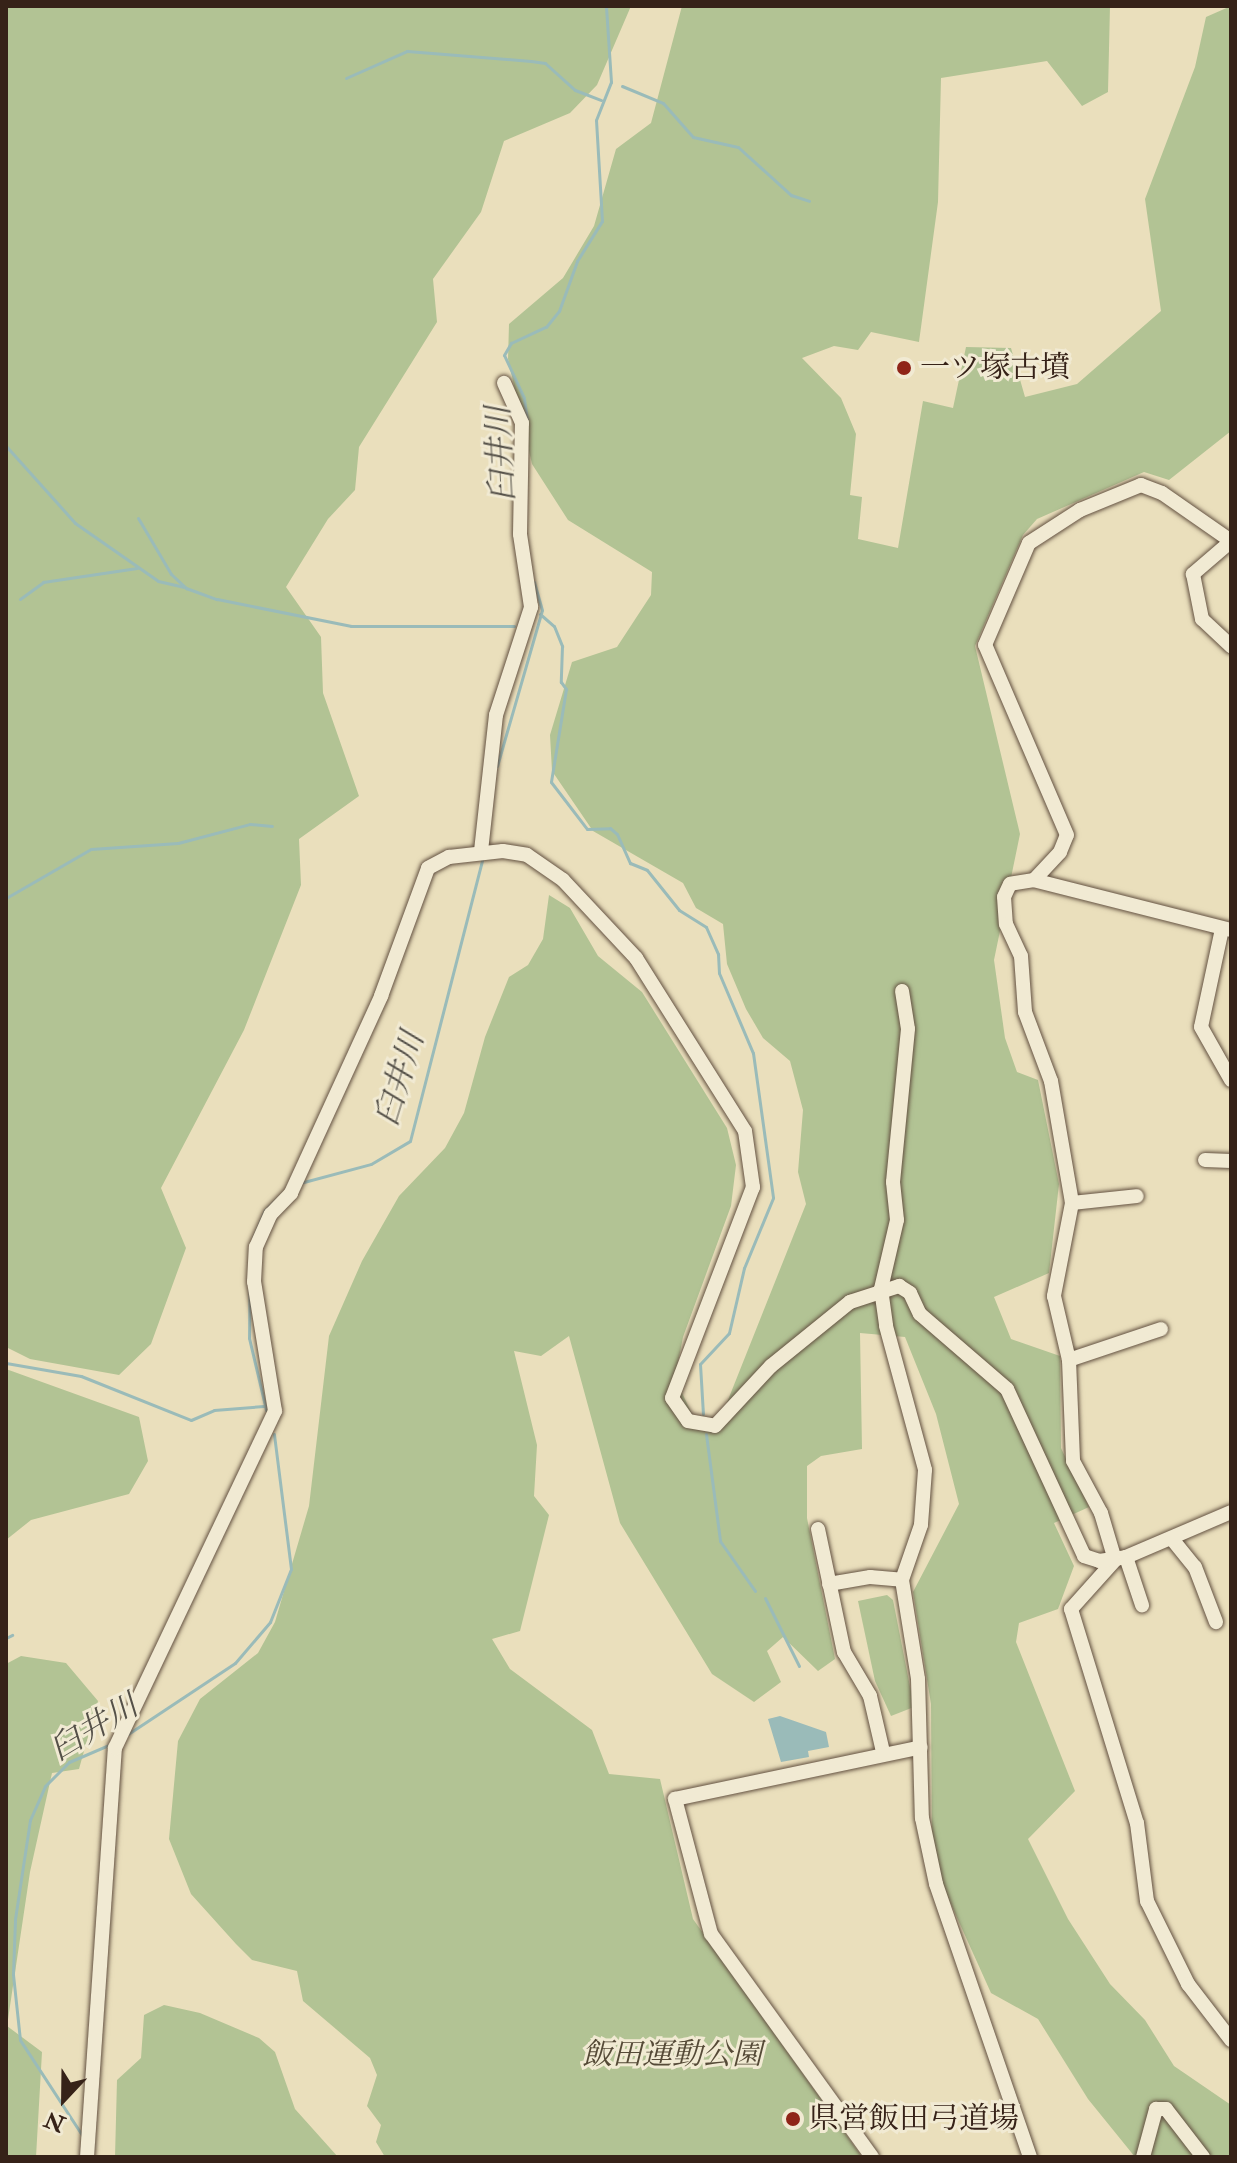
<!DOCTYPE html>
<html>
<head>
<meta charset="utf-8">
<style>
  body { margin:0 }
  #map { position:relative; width:1237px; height:2163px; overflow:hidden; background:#eadfbc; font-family:"IM FELL Double Pica","Noto Serif JP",serif }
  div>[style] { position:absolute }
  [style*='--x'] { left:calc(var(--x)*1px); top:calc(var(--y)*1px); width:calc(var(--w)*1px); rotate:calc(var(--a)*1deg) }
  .green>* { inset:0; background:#b2c394 }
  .water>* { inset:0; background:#9abbb9 }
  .stream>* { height:3px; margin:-1.5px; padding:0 1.5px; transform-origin:1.5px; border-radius:1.5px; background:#9abbb9 }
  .roads { filter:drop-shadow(0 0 2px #635141) drop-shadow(0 0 2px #635141) }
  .minor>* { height:14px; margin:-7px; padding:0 7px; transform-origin:7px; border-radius:7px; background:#f1ead3 }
  .dots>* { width:22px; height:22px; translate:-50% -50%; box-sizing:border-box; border:4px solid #f1ead3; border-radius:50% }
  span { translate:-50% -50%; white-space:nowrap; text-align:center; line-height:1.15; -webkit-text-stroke:6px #f1ead3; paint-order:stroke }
  .poi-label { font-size:30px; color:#362218 }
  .left { translate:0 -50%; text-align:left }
  .park-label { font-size:30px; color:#554a37; font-style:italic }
  .water-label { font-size:32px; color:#545048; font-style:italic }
  .frame { position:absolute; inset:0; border:8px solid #362218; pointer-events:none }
  .north { position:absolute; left:24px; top:2059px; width:80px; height:80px; -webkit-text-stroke:6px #f1ead3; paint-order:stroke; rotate:202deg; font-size:22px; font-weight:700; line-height:32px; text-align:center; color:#362218 }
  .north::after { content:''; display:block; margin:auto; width:28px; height:36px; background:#362218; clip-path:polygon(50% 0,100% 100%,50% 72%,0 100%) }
</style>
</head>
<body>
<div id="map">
  <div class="green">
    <i style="clip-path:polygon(6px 6px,631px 6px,597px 85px,570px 113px,504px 141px,481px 212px,433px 279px,437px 322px,359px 447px,355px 490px,328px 519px,286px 587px,321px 637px,323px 693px,359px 796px,299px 839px,301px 885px,244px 1030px,161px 1188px,186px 1248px,151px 1344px,119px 1375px,30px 1359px,6px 1347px)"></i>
    <i style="clip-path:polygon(682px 6px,1110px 6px,1108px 92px,1082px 106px,1047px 61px,941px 78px,938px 202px,919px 342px,871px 332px,858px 350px,834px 346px,802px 358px,841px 398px,856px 434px,850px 495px,862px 497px,858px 539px,898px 548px,923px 401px,953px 408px,966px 347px,1011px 348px,1025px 397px,1077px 384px,1161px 311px,1145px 199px,1195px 67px,1206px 17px,1231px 6px,1231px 431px,1169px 480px,1144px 472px,1037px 519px,1023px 535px,975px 646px,1020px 834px,994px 960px,1005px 1038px,1017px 1072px,1038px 1080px,1059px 1184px,1049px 1273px,994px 1297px,1011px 1339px,1060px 1356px,1061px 1448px,1089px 1507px,1054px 1523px,1074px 1566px,1058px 1609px,1019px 1623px,1016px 1642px,1075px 1791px,1028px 1839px,1068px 1919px,1110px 1984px,1145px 2020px,1174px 2066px,1231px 2105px,1231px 2157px,1135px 2157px,1088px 2099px,1038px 2019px,991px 1993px,945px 1891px,932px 1848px,931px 1704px,913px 1592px,959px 1504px,936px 1414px,905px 1337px,860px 1333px,862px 1449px,821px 1456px,807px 1466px,807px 1518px,835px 1659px,818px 1671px,783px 1637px,767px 1651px,781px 1682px,754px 1702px,712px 1674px,620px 1523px,569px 1336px,541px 1356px,514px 1351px,537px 1445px,534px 1496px,549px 1515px,520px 1631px,492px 1639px,510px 1669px,592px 1730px,609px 1774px,660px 1779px,693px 1919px,862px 2157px,385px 2157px,376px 2142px,381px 2125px,367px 2106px,377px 2075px,370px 2058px,303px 2001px,297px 1971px,252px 1960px,236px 1944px,191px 1894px,169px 1839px,178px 1741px,200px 1699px,258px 1653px,275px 1622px,309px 1506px,329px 1336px,362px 1261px,399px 1196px,445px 1148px,464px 1113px,485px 1037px,509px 977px,528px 965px,543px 939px,549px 895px,570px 908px,598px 956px,642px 992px,727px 1128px,736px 1165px,731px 1206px,683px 1337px,675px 1378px,693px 1416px,713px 1420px,724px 1410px,806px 1204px,798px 1172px,803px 1110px,790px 1061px,763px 1038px,746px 1009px,727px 964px,723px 924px,696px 908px,683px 883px,593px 831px,552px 771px,550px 735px,572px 662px,617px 647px,651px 595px,652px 572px,568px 520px,532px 464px,508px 359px,509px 324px,563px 278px,594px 226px,616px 149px,651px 123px)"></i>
    <i style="clip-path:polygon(6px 1369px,139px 1417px,148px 1461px,129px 1494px,31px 1520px,6px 1540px)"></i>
    <i style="clip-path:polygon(887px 1595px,893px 1600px,914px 1707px,891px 1716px,875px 1681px,858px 1601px)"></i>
    <i style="clip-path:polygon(21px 1656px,66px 1663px,98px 1701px,79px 1769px,52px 1773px,30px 1872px,7px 2026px,42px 2052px,36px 2157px,6px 2157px,6px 1664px)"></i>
    <i style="clip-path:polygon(164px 2005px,200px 2013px,259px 2038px,275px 2052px,295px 2109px,338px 2157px,115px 2157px,117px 2080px,141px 2058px,144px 2015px)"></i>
  </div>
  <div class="water">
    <i style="clip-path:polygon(780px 1716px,826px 1732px,829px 1747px,808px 1751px,809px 1757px,781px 1762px,768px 1719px)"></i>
  </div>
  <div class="stream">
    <i style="--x:346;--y:78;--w:67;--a:-23.9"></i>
    <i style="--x:407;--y:51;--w:124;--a:4.6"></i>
    <i style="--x:531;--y:61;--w:14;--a:8"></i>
    <i style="--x:545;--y:63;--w:40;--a:42"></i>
    <i style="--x:575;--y:90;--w:28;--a:21"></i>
    <i style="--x:622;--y:86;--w:44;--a:22.5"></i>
    <i style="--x:663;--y:103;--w:45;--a:48.6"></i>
    <i style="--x:693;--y:137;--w:46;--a:12.5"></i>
    <i style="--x:738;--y:147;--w:72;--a:42.2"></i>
    <i style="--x:791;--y:195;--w:19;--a:18"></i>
    <i style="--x:527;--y:420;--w:22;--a:-98"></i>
    <i style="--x:524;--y:398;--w:47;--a:-114.9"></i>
    <i style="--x:504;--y:355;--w:14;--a:-60"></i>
    <i style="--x:511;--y:343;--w:38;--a:-25"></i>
    <i style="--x:546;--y:327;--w:21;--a:-51"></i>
    <i style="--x:559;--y:311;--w:53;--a:-70.2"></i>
    <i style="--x:577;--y:261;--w:47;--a:-58"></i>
    <i style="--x:602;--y:221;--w:101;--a:-93.4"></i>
    <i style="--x:596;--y:120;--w:41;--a:-68.5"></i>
    <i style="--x:611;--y:82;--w:76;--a:-93.8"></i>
    <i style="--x:6;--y:446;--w:103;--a:48.1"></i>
    <i style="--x:75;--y:523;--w:101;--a:34.9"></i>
    <i style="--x:158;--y:581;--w:27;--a:13"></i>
    <i style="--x:138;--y:518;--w:65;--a:59.5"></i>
    <i style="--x:171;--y:574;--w:21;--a:43"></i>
    <i style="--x:186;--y:588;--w:33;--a:20"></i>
    <i style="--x:217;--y:599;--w:137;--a:11.4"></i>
    <i style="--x:351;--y:626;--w:163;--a:0"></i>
    <i style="--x:20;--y:599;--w:29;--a:-36"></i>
    <i style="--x:43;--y:582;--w:95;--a:-8.5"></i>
    <i style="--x:540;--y:614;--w:18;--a:41"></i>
    <i style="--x:554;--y:626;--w:22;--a:68"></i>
    <i style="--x:562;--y:646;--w:36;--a:92"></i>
    <i style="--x:561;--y:682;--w:9;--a:54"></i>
    <i style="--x:566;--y:689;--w:94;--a:99.2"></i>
    <i style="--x:551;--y:782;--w:59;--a:52.5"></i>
    <i style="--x:587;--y:829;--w:23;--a:-2"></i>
    <i style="--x:610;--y:828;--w:9;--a:41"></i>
    <i style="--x:617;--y:834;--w:32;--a:66"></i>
    <i style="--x:630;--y:863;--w:18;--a:22"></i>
    <i style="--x:647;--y:870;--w:51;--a:51.3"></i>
    <i style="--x:679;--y:910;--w:32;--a:32"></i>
    <i style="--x:706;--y:927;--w:30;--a:66"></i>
    <i style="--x:718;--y:954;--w:19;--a:87"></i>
    <i style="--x:719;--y:973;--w:87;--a:67"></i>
    <i style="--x:753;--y:1053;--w:146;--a:82.1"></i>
    <i style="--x:773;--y:1198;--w:76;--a:112.5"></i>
    <i style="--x:744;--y:1268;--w:67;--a:103"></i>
    <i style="--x:729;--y:1333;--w:42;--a:133.1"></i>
    <i style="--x:700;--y:1364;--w:50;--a:86.6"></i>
    <i style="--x:497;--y:766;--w:162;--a:-73.9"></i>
    <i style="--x:542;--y:610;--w:29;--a:-106"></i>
    <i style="--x:6;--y:898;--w:98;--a:-30"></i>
    <i style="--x:91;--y:849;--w:87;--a:-3.9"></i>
    <i style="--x:178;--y:843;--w:74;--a:-14.8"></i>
    <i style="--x:250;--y:824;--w:22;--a:5"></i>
    <i style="--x:300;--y:1183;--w:73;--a:-15"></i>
    <i style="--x:371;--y:1164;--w:45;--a:-30.5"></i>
    <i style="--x:410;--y:1141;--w:290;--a:-75.6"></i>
    <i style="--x:253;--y:1238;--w:30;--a:-67"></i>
    <i style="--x:265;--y:1210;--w:29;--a:-44"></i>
    <i style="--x:250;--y:1245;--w:93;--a:90.6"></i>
    <i style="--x:249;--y:1338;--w:74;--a:76.7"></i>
    <i style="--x:6;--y:1363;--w:76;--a:9.8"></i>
    <i style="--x:81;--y:1376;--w:118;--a:21.8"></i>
    <i style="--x:191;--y:1420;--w:25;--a:-23"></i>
    <i style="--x:214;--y:1410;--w:50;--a:-4.6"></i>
    <i style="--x:706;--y:1434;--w:108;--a:82.5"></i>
    <i style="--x:720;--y:1541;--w:61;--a:55"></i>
    <i style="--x:765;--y:1598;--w:76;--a:63.4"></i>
    <i style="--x:6;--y:1638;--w:7;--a:-27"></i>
    <i style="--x:128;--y:1734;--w:128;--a:-33.6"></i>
    <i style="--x:235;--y:1663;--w:54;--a:-49.5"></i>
    <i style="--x:270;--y:1622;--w:57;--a:-68.4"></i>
    <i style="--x:291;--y:1569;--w:136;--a:-97.2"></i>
    <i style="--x:82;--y:2135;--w:113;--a:-123.1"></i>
    <i style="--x:20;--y:2040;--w:66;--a:-96.1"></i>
    <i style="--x:13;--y:1974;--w:55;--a:-87.9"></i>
    <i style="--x:15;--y:1919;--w:100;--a:-81.4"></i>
    <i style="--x:30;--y:1820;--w:37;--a:-66"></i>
    <i style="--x:45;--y:1786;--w:34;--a:-45"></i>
    <i style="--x:69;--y:1762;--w:46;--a:-23.2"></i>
  </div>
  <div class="roads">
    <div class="minor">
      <i style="--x:1229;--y:543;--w:48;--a:139.3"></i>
      <i style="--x:1193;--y:574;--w:46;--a:78.7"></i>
      <i style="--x:1202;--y:619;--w:40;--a:43"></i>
      <i style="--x:481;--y:851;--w:137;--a:-83.7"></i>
      <i style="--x:496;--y:715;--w:114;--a:-72"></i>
      <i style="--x:531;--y:607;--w:74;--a:-98.6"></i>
      <i style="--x:520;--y:534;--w:111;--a:-89"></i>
      <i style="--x:522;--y:423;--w:44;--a:-114.2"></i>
      <i style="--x:1034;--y:880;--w:38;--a:-47"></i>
      <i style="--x:1060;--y:852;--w:18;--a:-68"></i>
      <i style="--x:1067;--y:835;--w:207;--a:-113.3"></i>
      <i style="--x:985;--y:645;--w:111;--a:-66.7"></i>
      <i style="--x:1029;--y:543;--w:61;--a:-32.9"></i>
      <i style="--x:1080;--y:510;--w:66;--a:-22.3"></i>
      <i style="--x:1141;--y:485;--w:22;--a:21"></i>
      <i style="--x:1162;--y:493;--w:84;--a:34.8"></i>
      <i style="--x:1222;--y:929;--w:100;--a:102.1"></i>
      <i style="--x:1201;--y:1027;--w:61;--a:60.5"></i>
      <i style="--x:1231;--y:930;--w:203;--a:-165.8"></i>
      <i style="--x:1034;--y:880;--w:24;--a:171"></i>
      <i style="--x:1010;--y:884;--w:14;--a:115"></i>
      <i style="--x:1004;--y:897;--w:27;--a:86"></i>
      <i style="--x:1006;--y:924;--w:35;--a:65"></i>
      <i style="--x:1021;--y:956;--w:56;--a:85.9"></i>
      <i style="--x:1025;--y:1012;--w:74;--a:69.4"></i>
      <i style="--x:1051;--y:1081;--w:124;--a:80.2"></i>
      <i style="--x:1072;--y:1203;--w:95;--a:101"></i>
      <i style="--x:1054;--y:1296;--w:66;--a:76.8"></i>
      <i style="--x:1069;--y:1360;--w:101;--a:87.7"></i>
      <i style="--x:1073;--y:1461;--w:59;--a:61.7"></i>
      <i style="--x:1101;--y:1513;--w:49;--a:73.4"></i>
      <i style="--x:1115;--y:1560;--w:66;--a:131.9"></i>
      <i style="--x:1071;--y:1609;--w:224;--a:72.9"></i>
      <i style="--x:1137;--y:1823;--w:79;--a:82.7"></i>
      <i style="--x:1147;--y:1901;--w:93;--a:63.7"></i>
      <i style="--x:1188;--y:1984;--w:71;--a:52.5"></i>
      <i style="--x:902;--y:991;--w:38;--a:81"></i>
      <i style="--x:908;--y:1029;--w:154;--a:95.6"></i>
      <i style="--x:893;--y:1182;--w:38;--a:84"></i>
      <i style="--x:897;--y:1220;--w:71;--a:103.1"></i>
      <i style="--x:881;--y:1289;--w:37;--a:82"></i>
      <i style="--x:886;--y:1326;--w:149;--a:74.8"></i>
      <i style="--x:925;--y:1470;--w:55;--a:94.2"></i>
      <i style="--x:921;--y:1525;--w:58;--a:109.1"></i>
      <i style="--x:902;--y:1580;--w:100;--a:80.8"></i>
      <i style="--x:918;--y:1679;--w:139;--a:88.4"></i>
      <i style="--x:922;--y:1818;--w:67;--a:78"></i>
      <i style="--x:936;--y:1884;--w:289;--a:71"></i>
      <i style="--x:1205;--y:1160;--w:26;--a:2"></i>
      <i style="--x:1072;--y:1203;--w:65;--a:-6.1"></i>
      <i style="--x:1069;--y:1360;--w:97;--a:-18.6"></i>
      <i style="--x:818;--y:1529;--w:126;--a:78.1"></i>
      <i style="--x:844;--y:1652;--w:51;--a:59.4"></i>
      <i style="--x:870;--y:1696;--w:57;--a:76.9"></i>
      <i style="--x:1172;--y:1539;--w:36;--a:51"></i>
      <i style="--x:1195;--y:1567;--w:59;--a:69.1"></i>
      <i style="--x:1126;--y:1557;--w:51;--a:71.6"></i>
      <i style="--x:829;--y:1584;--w:42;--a:-9.7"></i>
      <i style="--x:870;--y:1577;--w:32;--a:5"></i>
      <i style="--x:87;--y:2157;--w:410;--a:-86.1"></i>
      <i style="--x:115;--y:1748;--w:373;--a:-64.6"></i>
      <i style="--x:275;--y:1411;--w:131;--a:-99.2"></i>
      <i style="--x:254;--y:1282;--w:35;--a:-87"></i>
      <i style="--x:256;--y:1247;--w:36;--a:-66"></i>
      <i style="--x:271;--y:1214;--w:29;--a:-46"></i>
      <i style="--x:291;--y:1193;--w:217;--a:-65.4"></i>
      <i style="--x:381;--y:996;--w:136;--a:-69.8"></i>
      <i style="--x:428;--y:868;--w:24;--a:-28"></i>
      <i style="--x:449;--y:857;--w:54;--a:-6.3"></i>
      <i style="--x:503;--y:851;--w:24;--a:9"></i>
      <i style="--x:527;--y:855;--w:44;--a:34.8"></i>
      <i style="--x:563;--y:880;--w:107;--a:46.9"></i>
      <i style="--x:636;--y:958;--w:204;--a:57.8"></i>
      <i style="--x:745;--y:1131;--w:57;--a:81.9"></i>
      <i style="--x:753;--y:1187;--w:226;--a:111"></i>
      <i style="--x:672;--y:1398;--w:28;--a:55"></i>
      <i style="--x:688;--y:1421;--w:27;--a:10"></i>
      <i style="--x:715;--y:1426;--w:82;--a:-47"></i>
      <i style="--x:771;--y:1366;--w:102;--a:-39"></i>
      <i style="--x:850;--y:1302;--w:52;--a:-18.1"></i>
      <i style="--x:899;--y:1286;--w:13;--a:32"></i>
      <i style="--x:910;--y:1293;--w:23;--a:65"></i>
      <i style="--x:920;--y:1314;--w:115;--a:40.8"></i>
      <i style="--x:1007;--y:1389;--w:184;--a:65.2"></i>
      <i style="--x:1084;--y:1556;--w:16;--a:18"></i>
      <i style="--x:1099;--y:1561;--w:27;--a:-8"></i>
      <i style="--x:1126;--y:1557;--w:114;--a:-23.2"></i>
      <i style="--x:872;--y:2157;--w:275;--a:-125.8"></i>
      <i style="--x:711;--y:1934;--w:140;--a:-104.9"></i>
      <i style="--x:675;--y:1799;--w:251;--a:-11.9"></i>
      <i style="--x:1143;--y:2157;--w:50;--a:-74.8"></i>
      <i style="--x:1156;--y:2109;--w:10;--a:0"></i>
      <i style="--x:1166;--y:2109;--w:61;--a:52.4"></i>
    </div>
  </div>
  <div class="dots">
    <i style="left:904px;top:368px;background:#8f2418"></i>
    <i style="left:793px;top:2119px;background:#8f2418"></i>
  </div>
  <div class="poi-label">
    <span class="left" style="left:920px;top:368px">一ツ塚古墳</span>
    <span class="left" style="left:809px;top:2119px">県営飯田弓道場</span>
  </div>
  <div class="park-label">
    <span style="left:672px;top:2055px">飯田運動公園</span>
  </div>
  <div class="water-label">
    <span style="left:501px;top:454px;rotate:-93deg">臼井川</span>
    <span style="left:400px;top:1079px;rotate:-73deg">臼井川</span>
    <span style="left:94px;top:1728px;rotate:-31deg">臼井川</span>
  </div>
  <div class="frame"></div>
  <div class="north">N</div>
</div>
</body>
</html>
